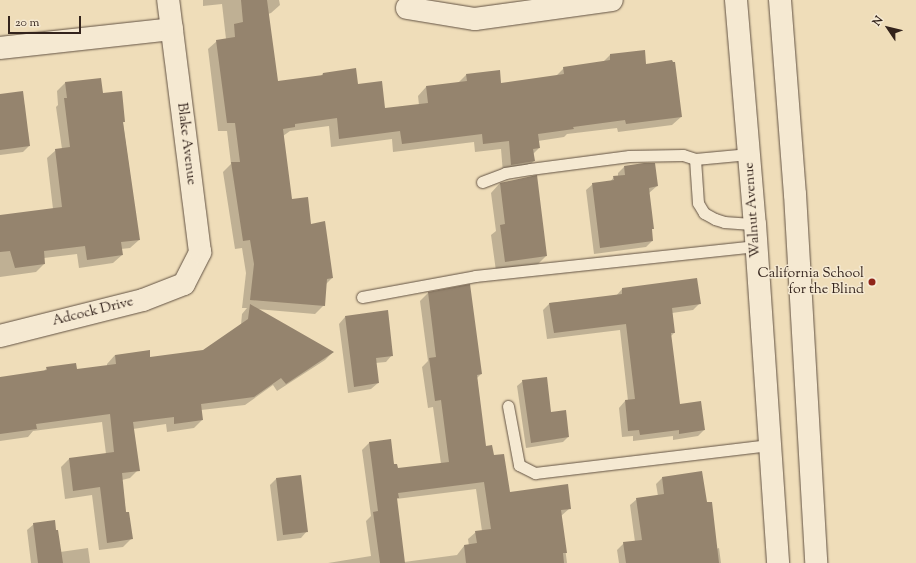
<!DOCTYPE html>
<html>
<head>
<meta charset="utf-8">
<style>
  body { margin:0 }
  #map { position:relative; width:916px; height:563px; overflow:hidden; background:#efddb9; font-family:"Sorts Mill Goudy",serif }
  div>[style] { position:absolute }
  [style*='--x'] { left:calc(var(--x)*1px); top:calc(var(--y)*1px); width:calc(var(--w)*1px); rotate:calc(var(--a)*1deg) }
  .shadow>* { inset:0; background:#0003 }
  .building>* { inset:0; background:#95846e }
  .roads { filter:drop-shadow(0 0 1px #625243) drop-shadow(0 0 1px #625243) }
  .service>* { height:11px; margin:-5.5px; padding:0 5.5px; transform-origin:5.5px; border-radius:5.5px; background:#f5e9d2 }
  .minor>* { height:22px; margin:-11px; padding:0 11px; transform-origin:11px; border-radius:11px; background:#f5e9d2 }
  .secondary>* { height:22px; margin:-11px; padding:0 11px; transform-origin:11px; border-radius:11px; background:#f5e9d2 }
  .dots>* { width:11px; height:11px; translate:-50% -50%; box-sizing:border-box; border:2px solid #f5e9d2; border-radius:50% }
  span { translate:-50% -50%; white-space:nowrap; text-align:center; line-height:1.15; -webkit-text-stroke:3px #f5e9d2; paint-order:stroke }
  .street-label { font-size:14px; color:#33231c }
  .poi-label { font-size:14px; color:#33231c }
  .right { translate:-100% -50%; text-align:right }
  .north { position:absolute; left:868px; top:8px; width:40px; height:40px; -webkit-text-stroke:3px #f5e9d2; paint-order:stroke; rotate:305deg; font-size:11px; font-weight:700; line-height:16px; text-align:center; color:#33231c }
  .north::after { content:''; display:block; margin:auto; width:14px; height:18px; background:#33231c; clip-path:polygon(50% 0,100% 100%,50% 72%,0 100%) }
  .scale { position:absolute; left:8px; top:16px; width:73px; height:18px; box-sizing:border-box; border:2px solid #33231c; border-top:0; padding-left:5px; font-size:12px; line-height:14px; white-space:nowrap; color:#33231c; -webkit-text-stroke:3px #f5e9d2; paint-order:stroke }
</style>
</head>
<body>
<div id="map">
  <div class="shadow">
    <i style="clip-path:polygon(203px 0,279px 0,280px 5px,271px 13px,268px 14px,277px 82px,321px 76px,323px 73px,357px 85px,384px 109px,419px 105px,418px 96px,426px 87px,458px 83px,466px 75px,500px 84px,555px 77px,564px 68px,603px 62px,610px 55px,646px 65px,681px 117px,672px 125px,618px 132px,617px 128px,567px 134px,564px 137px,538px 141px,539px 148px,533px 154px,534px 161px,525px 169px,503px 173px,501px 149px,475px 152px,474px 142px,393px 152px,392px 139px,331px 147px,329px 126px,290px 131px,283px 136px,291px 200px,310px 225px,332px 278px,326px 284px,324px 305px,315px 314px,256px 309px,333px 352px,325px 360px,277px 391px,273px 385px,245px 405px,201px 410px,202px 420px,194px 428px,167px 432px,166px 424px,133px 429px,138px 470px,130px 478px,122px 480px,126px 514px,131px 539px,123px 547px,99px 550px,92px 495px,65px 499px,61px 467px,69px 459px,106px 454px,102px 422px,33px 431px,28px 437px,0 441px,0 378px,43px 372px,47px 368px,76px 370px,107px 366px,107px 364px,115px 355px,150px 358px,203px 351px,241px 325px,242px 314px,247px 308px,242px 308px,246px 273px,242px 248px,235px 249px,223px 172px,231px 164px,227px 131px,218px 131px,208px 49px,217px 41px,226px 39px,222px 4px,203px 6px)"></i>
    <i style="clip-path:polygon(100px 79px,102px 94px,124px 121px,123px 123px,139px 240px,130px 248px,121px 249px,122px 255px,113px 263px,79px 268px,77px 254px,44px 258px,44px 264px,36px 272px,0 277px,0 216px,53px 209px,47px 158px,56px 150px,62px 149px,56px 107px,58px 105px,57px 91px,65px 83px)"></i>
    <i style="clip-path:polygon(0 95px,29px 146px,23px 152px,0 155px)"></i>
    <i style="clip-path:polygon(624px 167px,657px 186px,649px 193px,653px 228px,651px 231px,652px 241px,646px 247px,594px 254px,586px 190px,593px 184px,610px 182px,614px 177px,618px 177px,618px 173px)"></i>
    <i style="clip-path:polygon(500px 183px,546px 256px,537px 265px,496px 271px,491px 235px,496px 231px,491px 193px)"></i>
    <i style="clip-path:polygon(evenodd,469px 286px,481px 374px,477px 378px,485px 447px,493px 456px,509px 493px,570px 508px,561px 516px,567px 563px,328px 563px,371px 556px,366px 521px,371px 516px,362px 450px,370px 442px,397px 470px,441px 464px,433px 407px,428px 408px,422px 367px,428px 361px,420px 301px,428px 293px,469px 286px,476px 489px,482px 531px,476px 532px,468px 539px,469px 546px,464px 546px,457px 555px,404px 562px,396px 499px,476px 489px)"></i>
    <i style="clip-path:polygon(622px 289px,700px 303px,693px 310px,672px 313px,674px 333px,670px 337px,679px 405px,704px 430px,698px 436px,673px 440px,673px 436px,633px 441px,633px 436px,622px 437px,619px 408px,625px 401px,628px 401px,620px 330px,547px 339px,543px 310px,550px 303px,616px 296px)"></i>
    <i style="clip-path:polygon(345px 317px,392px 355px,386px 362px,375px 363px,378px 383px,371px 389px,348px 393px,339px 324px)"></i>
    <i style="clip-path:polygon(523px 381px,550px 413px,568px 437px,563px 442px,526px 448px,517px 386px)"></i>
    <i style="clip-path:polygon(300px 476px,307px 531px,301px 538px,277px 541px,270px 485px,276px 479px)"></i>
    <i style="clip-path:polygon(663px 477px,706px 503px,716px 549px,719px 548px,721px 563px,619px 563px,617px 550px,624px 543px,635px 542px,630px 505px,637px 499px,658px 496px,656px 484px)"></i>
    <i style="clip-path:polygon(34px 524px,60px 552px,88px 548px,90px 563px,31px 563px,27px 530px)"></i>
  </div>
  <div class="building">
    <i style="clip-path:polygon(241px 0,267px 0,278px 81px,323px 75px,323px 73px,356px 68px,358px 84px,382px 81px,385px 108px,428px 103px,426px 86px,467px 81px,466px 74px,500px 70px,501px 83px,564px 74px,563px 67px,610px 60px,610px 54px,645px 50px,646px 64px,672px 60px,673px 62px,675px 62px,682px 117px,626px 124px,625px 120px,573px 127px,574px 129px,538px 134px,540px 148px,533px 149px,535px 161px,511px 165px,509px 141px,483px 144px,482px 134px,402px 144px,400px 131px,339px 139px,337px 118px,295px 124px,295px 127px,283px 129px,292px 199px,308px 197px,311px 224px,325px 221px,333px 278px,327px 279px,325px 306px,250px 300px,254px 264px,250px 240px,243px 241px,231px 162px,240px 162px,235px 123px,227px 123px,216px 40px,235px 37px,234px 24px,243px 22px)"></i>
    <i style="clip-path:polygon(101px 78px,103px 93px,122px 91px,125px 122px,123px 122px,140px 240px,121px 242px,123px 255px,87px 260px,85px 246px,44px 251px,45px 264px,15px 268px,10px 251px,0 252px,0 215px,62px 207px,55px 149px,70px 147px,64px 98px,67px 98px,65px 82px)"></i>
    <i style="clip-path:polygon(23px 91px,30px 146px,0 150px,0 94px)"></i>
    <i style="clip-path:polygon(644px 163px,655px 163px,658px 186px,649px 188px,654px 229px,652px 229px,653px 241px,600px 248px,592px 183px,614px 180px,613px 176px,625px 175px,624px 166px)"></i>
    <i style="clip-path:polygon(537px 175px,547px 256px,505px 262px,500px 225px,505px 224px,500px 183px)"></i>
    <i style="clip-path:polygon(697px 278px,701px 304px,672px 308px,675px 333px,671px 333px,680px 404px,701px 401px,705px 430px,679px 434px,679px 430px,640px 435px,639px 430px,628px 431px,625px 400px,635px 399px,626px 324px,554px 333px,549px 303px,622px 294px,622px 288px)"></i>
    <i style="clip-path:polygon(470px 284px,482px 374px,477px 375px,486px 446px,492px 445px,494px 455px,504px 454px,510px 492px,568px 484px,571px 509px,561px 510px,567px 553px,563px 553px,564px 563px,466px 563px,464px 545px,477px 543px,475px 531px,491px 529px,484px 482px,398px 493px,399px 498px,397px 498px,405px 563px,380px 563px,373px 512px,378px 511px,369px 442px,391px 439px,394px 464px,397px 464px,398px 468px,449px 462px,441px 400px,435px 401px,429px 358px,436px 357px,428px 292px)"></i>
    <i style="clip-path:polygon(250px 304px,334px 352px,286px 384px,281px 378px,254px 397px,201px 404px,203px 420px,174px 424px,174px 417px,133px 422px,140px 471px,122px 473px,126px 512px,129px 512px,133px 539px,107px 543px,100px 487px,73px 491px,69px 458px,114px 452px,110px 414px,36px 424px,37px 429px,0 434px,0 377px,47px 370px,46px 367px,76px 363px,77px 369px,116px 364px,115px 355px,150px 350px,150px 357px,203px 350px,248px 319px)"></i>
    <i style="clip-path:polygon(388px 310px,393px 356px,376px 358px,379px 383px,354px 387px,345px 316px)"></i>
    <i style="clip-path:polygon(547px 377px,551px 412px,566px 410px,569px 437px,531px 443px,522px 380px)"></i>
    <i style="clip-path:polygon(702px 471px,707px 502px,712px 502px,719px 563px,626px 563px,623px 542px,642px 540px,636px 498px,664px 494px,662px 477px)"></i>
    <i style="clip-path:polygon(301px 475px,308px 532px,283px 535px,276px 478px)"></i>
    <i style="clip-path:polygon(55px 520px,56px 530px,58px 530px,63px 563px,38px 563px,33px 523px)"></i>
  </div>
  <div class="roads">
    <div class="service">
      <i style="--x:749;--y:154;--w:54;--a:174.7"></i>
      <i style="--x:695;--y:159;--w:44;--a:86.1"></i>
      <i style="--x:698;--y:203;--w:12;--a:59"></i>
      <i style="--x:704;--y:213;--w:13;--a:29"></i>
      <i style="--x:715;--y:219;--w:9;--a:18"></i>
      <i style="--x:724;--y:222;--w:31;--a:4"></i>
      <i style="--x:482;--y:182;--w:25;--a:-21"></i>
      <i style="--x:505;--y:173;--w:25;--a:-9"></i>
      <i style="--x:530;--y:169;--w:100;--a:-7.5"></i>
      <i style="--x:629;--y:156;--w:54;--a:-1.1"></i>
      <i style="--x:683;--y:155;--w:13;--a:18"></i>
      <i style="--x:362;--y:297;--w:115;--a:-10.5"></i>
      <i style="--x:475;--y:276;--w:283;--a:-6.1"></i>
      <i style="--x:508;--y:406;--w:60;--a:79.4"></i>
      <i style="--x:519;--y:465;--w:18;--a:27"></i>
      <i style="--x:535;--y:473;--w:238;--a:-6.8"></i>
    </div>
    <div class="minor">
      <i style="--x:407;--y:8;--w:69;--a:9.2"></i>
      <i style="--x:475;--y:19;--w:138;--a:-7.9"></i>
      <i style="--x:0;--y:48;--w:173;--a:-6.3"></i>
      <i style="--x:0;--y:336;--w:147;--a:-14.1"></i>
      <i style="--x:143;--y:300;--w:44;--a:-21.3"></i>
      <i style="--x:184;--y:284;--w:36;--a:-63"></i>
      <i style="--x:200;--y:252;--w:254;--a:-97.2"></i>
    </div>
    <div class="secondary">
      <i style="--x:736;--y:0;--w:225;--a:85.2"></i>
      <i style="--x:755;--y:224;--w:340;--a:86.1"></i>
      <i style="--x:780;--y:0;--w:195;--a:85.6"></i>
      <i style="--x:795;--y:194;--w:370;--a:86.7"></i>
    </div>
  </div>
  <div class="dots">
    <i style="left:872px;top:282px;background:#8f2418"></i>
  </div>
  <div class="street-label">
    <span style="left:186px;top:144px;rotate:83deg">Blake Avenue</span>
    <span style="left:753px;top:210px;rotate:-94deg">Walnut Avenue</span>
    <span style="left:93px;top:312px;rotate:-14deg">Adcock Drive</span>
  </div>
  <div class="poi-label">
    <span class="right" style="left:864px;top:282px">California School<br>for the Blind</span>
  </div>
  <div class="north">N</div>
  <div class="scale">20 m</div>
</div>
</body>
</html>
